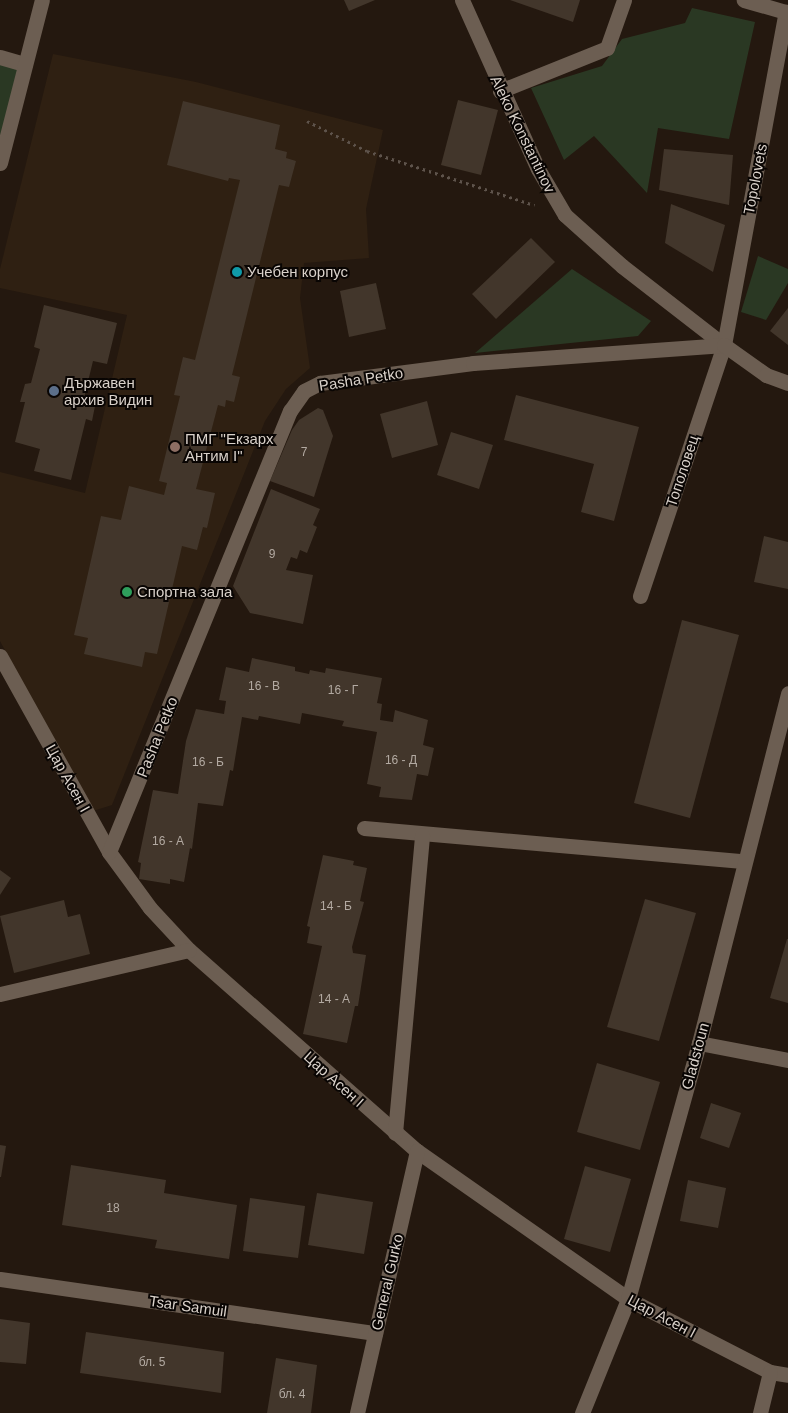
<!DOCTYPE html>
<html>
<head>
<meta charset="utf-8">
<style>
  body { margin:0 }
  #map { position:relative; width:788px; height:1413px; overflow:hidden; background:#24180f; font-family:Arial,sans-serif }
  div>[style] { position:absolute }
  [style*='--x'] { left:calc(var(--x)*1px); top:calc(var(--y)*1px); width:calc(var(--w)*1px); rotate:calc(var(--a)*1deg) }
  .built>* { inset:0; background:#2f2012 }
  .green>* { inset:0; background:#2a3823 }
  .building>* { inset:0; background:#42362b }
  .path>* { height:3px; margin-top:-1.5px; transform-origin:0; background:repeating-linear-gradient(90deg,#5e534b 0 2.5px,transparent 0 6.5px) }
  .minor>* { height:15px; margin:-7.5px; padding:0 7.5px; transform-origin:7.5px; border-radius:7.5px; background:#6c5e52 }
  .dots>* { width:14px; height:14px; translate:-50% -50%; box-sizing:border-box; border:2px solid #090503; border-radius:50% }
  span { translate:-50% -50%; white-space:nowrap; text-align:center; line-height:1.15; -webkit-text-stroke:4px #090503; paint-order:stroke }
  .number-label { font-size:12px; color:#b3aaa2 }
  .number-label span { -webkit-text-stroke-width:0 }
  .street-label { font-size:15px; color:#d9d1ca }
  .poi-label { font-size:15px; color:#d9d1ca }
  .left { translate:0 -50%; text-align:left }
</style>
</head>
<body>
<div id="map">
  <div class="built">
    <i style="clip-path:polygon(53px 54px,196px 82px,383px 130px,366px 209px,369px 258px,304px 263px,300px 298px,310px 368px,286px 389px,265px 421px,112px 805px,96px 810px,90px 809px,0 641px,0 472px,85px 493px,127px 315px,0 288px,0 269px)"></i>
  </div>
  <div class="green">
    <i style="clip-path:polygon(692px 8px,755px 22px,729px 139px,658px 128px,647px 193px,594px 136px,564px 160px,531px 88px,602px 66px,622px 39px,685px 23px)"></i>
    <i style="clip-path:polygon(0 57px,25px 64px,0 163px)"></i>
    <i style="clip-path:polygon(758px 256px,788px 269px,788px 283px,766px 320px,741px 312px)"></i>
    <i style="clip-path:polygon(572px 269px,651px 321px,638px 336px,475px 353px)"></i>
  </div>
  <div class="building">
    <i style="clip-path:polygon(344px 0,375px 0,349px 11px)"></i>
    <i style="clip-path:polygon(510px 0,580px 0,573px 22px)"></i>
    <i style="clip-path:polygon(458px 100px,498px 110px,481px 175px,441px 165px)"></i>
    <i style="clip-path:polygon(183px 101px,280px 125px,275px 149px,287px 152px,286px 158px,296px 161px,289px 187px,279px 185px,232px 375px,240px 377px,234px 402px,226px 400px,225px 407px,218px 405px,196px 489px,215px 493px,207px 528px,203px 527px,197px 550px,182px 546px,157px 654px,145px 652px,142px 667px,84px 654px,88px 638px,74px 635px,101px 516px,121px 520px,129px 486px,164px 495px,167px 483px,159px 481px,180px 396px,174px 395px,183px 357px,195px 360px,240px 180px,229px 178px,228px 181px,167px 165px)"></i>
    <i style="clip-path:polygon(664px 149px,733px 155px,729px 205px,659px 190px)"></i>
    <i style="clip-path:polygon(671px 204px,725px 225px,713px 272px,665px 243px)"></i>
    <i style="clip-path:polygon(531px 238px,555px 262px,496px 319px,472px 294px)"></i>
    <i style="clip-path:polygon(376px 283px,386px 329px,349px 337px,340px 291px)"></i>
    <i style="clip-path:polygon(44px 305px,117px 323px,107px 364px,93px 361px,84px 398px,96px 401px,92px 421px,86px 419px,71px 480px,34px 471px,40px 449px,15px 442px,25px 402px,20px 402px,25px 384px,31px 383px,40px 349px,34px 347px)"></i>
    <i style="clip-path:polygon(788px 308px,788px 345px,770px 331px)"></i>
    <i style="clip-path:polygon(516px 395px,639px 427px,614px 521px,581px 512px,594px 464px,504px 440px)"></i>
    <i style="clip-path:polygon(427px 401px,438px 445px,392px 458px,380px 414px)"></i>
    <i style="clip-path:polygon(318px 408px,323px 410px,333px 436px,314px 497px,270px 481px,292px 430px,299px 420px)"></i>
    <i style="clip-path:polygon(451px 432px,493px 445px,479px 489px,437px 475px)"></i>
    <i style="clip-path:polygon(271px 489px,320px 509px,313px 525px,317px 527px,307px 553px,300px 550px,297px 559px,291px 557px,286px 570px,313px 575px,303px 624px,250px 613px,233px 586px)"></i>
    <i style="clip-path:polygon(764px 536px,788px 542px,788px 589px,754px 582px)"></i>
    <i style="clip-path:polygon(682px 620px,739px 635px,690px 818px,634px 803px)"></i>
    <i style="clip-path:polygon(252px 658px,295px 667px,295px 671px,309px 674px,310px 670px,325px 673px,326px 668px,382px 678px,377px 703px,382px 704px,380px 720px,393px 722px,395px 710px,428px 720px,423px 745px,434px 748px,428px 776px,417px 774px,412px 800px,379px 797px,381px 787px,367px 784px,377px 732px,342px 726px,344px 721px,302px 713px,300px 724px,259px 716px,258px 720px,242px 717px,233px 771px,230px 770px,223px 806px,198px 803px,192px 849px,190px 848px,184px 882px,170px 879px,170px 884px,139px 879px,141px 863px,138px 862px,153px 790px,178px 794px,186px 741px,196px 709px,224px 714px,226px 701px,219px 700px,226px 667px,249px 672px)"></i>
    <i style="clip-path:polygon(323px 855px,354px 861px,353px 865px,367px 868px,360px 901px,364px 902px,352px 947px,353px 953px,366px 955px,358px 1006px,355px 1006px,347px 1043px,303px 1034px,322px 946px,307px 943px,310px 927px,307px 926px)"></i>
    <i style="clip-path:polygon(0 870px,11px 878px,0 895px)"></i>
    <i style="clip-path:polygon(645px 899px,696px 913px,659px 1041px,607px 1027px)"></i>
    <i style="clip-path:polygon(64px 900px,68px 917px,80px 914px,90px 954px,14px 973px,0 916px)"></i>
    <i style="clip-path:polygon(787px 939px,788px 939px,788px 1003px,770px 998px)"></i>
    <i style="clip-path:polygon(597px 1063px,660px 1082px,640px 1150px,577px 1132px)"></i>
    <i style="clip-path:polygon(711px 1103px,741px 1113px,729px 1148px,700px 1138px)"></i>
    <i style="clip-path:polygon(0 1145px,6px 1146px,1px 1177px,0 1177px)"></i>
    <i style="clip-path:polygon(71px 1165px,166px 1180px,164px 1193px,237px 1205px,229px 1259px,155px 1248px,157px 1240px,62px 1225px)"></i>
    <i style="clip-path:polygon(585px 1166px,631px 1179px,610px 1252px,564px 1239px)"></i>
    <i style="clip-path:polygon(688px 1180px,726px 1188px,718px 1228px,680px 1221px)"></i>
    <i style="clip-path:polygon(317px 1193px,373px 1202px,364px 1254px,308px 1245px)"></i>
    <i style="clip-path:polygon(250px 1198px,305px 1206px,298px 1258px,243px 1251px)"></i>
    <i style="clip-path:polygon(0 1319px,30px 1323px,26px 1364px,0 1362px)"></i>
    <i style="clip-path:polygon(86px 1332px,224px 1352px,221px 1393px,80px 1373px)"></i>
    <i style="clip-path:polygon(276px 1358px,317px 1365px,311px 1413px,267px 1413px)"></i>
  </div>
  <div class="path">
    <i style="--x:307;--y:121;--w:67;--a:26.6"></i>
    <i style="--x:367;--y:151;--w:176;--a:17.9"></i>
  </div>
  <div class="minor">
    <i style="--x:462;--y:0;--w:185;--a:65.8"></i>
    <i style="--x:538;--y:169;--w:53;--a:59.6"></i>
    <i style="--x:565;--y:215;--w:76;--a:41.8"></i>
    <i style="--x:622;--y:266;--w:129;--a:37.8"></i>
    <i style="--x:0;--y:57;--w:26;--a:16"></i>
    <i style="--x:500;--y:91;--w:115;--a:-21.9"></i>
    <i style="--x:607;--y:48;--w:51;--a:-70.5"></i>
    <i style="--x:0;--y:163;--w:168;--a:-75.6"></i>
    <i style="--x:640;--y:596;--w:265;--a:-71.5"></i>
    <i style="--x:724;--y:345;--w:339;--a:-79.5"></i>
    <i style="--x:786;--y:12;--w:44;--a:-164.1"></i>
    <i style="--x:0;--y:656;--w:224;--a:60.9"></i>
    <i style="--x:109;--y:852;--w:69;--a:53.8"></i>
    <i style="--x:150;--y:908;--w:57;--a:47.1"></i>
    <i style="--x:189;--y:950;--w:304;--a:41.4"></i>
    <i style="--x:417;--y:1151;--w:258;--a:35"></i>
    <i style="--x:628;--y:1299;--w:160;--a:27.2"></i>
    <i style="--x:770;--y:1372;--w:18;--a:9"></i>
    <i style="--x:364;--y:828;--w:380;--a:5"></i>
    <i style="--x:109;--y:852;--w:477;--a:-67.7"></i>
    <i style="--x:290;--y:411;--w:24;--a:-55"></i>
    <i style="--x:304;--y:391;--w:18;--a:-27"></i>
    <i style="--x:320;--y:383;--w:154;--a:-7.4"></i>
    <i style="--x:473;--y:363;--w:252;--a:-4.1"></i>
    <i style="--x:724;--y:345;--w:52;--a:35.5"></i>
    <i style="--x:766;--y:375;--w:23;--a:20"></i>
    <i style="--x:0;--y:994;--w:194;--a:-13.1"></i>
    <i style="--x:699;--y:1043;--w:91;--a:10.8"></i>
    <i style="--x:395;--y:1133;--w:299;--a:-84.8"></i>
    <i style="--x:0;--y:1279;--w:379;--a:8.2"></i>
    <i style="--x:357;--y:1413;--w:269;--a:-77.1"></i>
    <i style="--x:582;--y:1413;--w:123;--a:-68"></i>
    <i style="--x:628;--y:1299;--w:266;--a:-74.5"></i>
    <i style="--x:699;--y:1043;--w:361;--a:-75.7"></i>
    <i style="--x:760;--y:1413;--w:42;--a:-76.3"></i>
  </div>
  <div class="dots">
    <i style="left:237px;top:272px;background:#0f9aa8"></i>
    <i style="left:54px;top:391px;background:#5c6f8a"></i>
    <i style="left:175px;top:447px;background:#8d6e63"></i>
    <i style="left:127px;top:592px;background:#2e9e5b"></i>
  </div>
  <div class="number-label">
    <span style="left:304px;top:453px">7</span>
    <span style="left:272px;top:555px">9</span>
    <span style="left:264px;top:687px">16 - В</span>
    <span style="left:343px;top:691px">16 - Г</span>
    <span style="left:401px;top:761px">16 - Д</span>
    <span style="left:208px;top:763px">16 - Б</span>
    <span style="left:168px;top:842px">16 - А</span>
    <span style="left:336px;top:907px">14 - Б</span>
    <span style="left:334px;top:1000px">14 - А</span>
    <span style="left:113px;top:1209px">18</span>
    <span style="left:152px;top:1363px">бл. 5</span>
    <span style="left:292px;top:1395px">бл. 4</span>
  </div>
  <div class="street-label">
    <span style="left:523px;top:134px;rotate:64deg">Aleko Konstantinov</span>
    <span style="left:755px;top:179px;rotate:-79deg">Topolovets</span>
    <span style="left:361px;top:379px;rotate:-9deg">Pasha Petko</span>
    <span style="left:682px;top:471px;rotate:-72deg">Тополовец</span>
    <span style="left:157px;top:737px;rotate:-68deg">Pasha Petko</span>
    <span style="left:68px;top:778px;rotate:61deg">Цар Асен I</span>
    <span style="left:695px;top:1056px;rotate:-75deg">Gladstoun</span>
    <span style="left:334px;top:1079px;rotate:42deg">Цар Асен I</span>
    <span style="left:387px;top:1282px;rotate:-77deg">General Gurko</span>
    <span style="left:188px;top:1306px;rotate:8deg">Tsar Samuil</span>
    <span style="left:662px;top:1316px;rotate:28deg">Цар Асен I</span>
  </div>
  <div class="poi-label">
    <span class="left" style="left:247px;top:272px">Учебен корпус</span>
    <span class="left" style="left:64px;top:391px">Държавен<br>архив Видин</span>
    <span class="left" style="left:185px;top:447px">ПМГ "Екзарх<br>Антим I"</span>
    <span class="left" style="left:137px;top:592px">Спортна зала</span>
  </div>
</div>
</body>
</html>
